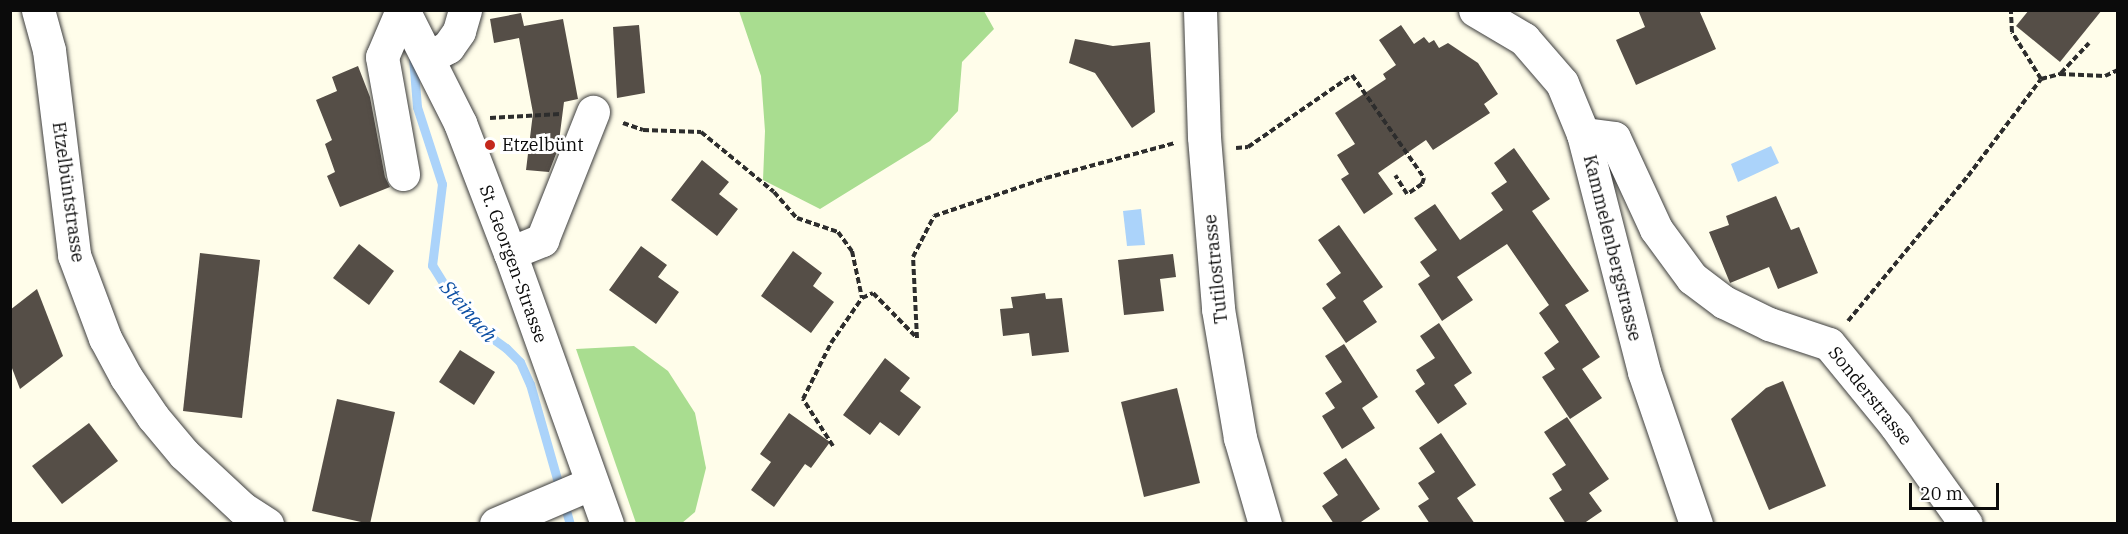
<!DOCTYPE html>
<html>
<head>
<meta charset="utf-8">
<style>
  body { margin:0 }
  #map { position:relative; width:2128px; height:534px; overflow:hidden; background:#fffdea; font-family:"IBM Plex Serif",serif }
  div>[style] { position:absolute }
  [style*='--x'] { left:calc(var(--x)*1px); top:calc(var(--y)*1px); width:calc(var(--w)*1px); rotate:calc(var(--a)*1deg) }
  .forest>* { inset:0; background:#a9dd90 }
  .water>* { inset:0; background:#abd3fa }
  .stream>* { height:9px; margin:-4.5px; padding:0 4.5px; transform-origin:4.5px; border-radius:4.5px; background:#abd3fa }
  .building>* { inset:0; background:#554e47 }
  .path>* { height:4px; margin-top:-2px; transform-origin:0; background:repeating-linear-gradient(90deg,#2d2d2d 0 6px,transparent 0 9px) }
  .roads { filter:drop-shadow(0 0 2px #3e3e3e) drop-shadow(0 0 2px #3e3e3e) }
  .minor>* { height:33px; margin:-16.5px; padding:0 16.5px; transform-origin:16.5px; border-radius:16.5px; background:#fff }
  .dots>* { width:16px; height:16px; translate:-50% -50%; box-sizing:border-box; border:3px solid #fff; border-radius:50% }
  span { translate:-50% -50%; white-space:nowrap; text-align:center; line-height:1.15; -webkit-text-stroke:6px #fff; paint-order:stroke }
  .poi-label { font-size:18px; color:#0b0b0b }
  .left { translate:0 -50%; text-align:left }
  .street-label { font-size:18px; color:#0b0b0b }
  .water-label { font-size:20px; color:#0e50a4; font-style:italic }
  .frame { position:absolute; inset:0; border:12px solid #0b0b0b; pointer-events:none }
  .scale { position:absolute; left:1909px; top:483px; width:90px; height:27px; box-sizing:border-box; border:3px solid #0b0b0b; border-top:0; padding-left:8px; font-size:18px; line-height:21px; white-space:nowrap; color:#0b0b0b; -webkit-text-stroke:4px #fff; paint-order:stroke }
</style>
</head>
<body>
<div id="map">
  <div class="forest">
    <i style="clip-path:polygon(739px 11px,984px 11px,994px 29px,962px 62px,958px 111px,930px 141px,820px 209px,763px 180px,765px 131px,761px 76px)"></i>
    <i style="clip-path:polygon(634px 346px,668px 371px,695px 413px,706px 468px,695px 512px,682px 523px,636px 523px,576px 349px)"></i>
  </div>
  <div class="water">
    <i style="clip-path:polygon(1771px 146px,1779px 163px,1738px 182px,1731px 164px)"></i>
    <i style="clip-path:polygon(1141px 209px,1145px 245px,1127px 246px,1123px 211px)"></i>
  </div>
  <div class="stream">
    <i style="--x:413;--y:57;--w:50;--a:85.4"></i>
    <i style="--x:417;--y:107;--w:81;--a:72"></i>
    <i style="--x:442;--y:184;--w:82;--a:97"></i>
    <i style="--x:432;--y:265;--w:36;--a:58"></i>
    <i style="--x:451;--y:296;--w:45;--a:48.6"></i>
    <i style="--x:481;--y:330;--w:31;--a:36"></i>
    <i style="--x:506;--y:348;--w:20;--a:45"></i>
    <i style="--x:520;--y:362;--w:24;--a:66"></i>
    <i style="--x:530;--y:384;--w:146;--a:74.1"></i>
  </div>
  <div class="building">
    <i style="clip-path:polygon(1638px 10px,1699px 10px,1716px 49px,1636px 85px,1616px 40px,1645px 27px)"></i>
    <i style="clip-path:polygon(2029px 10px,2102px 10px,2060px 62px,2016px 26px)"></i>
    <i style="clip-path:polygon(521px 13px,524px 26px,563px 19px,578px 99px,564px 102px,558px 149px,549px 172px,526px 170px,533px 113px,519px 38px,494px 43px,490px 19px)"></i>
    <i style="clip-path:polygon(639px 25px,645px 93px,617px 98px,613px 27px)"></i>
    <i style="clip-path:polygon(1401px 25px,1414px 44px,1424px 37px,1429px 43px,1434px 40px,1439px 48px,1448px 43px,1478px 63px,1498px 94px,1484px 104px,1490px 113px,1433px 150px,1426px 140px,1378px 173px,1393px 194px,1364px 214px,1341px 179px,1349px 174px,1337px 155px,1355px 144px,1335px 113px,1386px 79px,1383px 74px,1396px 65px,1379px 40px)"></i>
    <i style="clip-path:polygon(1075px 39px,1113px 46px,1150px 42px,1155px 112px,1132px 128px,1095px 73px,1069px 63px)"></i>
    <i style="clip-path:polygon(358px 66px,370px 97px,385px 177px,390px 187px,340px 207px,327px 176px,335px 172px,325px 144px,332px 140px,316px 100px,337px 91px,332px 77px)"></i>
    <i style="clip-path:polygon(1514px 148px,1550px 199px,1532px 211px,1589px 291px,1565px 305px,1600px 357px,1582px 369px,1602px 398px,1570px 419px,1542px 377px,1555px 369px,1544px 353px,1559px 342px,1539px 313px,1549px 305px,1507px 244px,1457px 277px,1473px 300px,1442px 321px,1418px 284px,1430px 276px,1420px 262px,1437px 250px,1414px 218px,1435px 204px,1460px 240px,1503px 210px,1491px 193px,1507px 182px,1494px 163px)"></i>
    <i style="clip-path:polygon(702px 160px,729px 182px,719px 194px,738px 209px,717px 236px,671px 200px)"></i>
    <i style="clip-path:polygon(1776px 196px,1791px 230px,1799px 227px,1818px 273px,1778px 289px,1769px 267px,1730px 283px,1709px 232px,1729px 225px,1726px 216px)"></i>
    <i style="clip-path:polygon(1339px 225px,1383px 287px,1363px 301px,1377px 322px,1346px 343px,1322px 308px,1336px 298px,1326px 284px,1341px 273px,1318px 240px)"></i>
    <i style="clip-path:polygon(359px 244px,394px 271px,369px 305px,333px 278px)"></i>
    <i style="clip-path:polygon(641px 246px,667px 265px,658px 277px,679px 292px,656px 324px,609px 290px)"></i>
    <i style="clip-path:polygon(793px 251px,822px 273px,813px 286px,834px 302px,811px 333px,761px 296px)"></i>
    <i style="clip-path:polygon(200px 253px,260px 260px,242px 418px,183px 411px)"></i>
    <i style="clip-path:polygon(1173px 254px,1176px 277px,1160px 279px,1164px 311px,1124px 315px,1118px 260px)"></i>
    <i style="clip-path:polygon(37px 289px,63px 356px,20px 389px,10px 363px,10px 310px)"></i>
    <i style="clip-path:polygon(1045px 293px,1046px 299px,1062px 298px,1069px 352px,1032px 356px,1029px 333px,1003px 336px,1000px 309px,1013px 308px,1011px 297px)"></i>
    <i style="clip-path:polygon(1439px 323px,1472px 373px,1454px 385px,1467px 404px,1438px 424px,1415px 391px,1425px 384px,1416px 370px,1435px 358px,1420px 336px)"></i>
    <i style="clip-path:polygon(1344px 344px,1378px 397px,1362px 408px,1375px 428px,1342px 449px,1322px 416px,1335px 408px,1325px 393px,1342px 382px,1325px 356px)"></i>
    <i style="clip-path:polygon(460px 350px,495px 372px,474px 405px,439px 382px)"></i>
    <i style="clip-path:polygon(885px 358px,910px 378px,900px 391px,921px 407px,899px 436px,880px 422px,870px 435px,843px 415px)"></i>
    <i style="clip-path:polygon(1783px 381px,1826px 486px,1769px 510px,1731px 419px,1766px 388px)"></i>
    <i style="clip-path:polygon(1177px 388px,1200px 483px,1144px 497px,1121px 402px)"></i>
    <i style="clip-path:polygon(337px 399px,395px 412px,370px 524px,312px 511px)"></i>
    <i style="clip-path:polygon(789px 413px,830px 442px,811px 468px,805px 464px,774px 507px,751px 490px,771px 462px,760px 454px)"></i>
    <i style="clip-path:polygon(1567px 417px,1609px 479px,1589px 493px,1602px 511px,1583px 524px,1566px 524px,1549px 498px,1562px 490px,1552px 474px,1566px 465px,1544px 432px)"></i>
    <i style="clip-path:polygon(89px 423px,118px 461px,62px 504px,32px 466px)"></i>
    <i style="clip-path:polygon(1441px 433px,1476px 485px,1457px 498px,1475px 524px,1430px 524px,1418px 506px,1429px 499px,1418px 483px,1435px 472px,1419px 448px)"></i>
    <i style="clip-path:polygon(1346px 458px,1380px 509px,1358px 524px,1334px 524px,1322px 506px,1338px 495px,1323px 473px)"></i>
  </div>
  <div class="path">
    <i style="--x:2061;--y:73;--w:41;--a:-47"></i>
    <i style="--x:2041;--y:79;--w:20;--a:-15"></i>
    <i style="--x:2060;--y:74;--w:45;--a:2.5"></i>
    <i style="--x:2105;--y:76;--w:14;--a:-25"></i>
    <i style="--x:490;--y:118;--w:70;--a:-3.3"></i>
    <i style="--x:623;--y:123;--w:21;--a:19"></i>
    <i style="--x:643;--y:130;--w:58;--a:2"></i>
    <i style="--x:701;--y:132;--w:94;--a:39.4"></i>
    <i style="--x:774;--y:192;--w:35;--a:49"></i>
    <i style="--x:797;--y:218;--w:43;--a:18.9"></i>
    <i style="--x:838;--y:232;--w:24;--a:54"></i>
    <i style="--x:852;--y:251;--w:48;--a:78"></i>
    <i style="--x:862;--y:298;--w:12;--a:-24"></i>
    <i style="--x:873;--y:293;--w:63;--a:45.6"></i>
    <i style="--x:917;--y:338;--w:81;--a:-92.8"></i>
    <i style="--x:913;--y:257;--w:46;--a:-62.9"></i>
    <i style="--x:934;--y:216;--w:118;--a:-18.7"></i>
    <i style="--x:1046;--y:178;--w:134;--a:-15.2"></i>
    <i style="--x:1236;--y:148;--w:12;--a:-5"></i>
    <i style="--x:1248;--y:147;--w:126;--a:-34.7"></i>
    <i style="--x:1352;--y:75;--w:126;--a:55"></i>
    <i style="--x:1424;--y:178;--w:6;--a:108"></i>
    <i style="--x:1422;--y:184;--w:18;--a:146"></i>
    <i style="--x:1407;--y:194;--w:22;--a:-122"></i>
    <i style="--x:1848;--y:321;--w:188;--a:-50.4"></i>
    <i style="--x:1968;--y:176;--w:121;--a:-53"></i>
    <i style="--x:2041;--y:79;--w:55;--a:-121.7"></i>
    <i style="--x:2012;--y:32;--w:22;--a:-93"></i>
    <i style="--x:833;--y:446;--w:56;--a:-122.6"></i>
    <i style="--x:803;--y:399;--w:63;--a:-63.4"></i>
    <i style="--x:831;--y:343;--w:55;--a:-55.4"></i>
  </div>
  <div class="roads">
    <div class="minor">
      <i style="--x:38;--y:10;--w:41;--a:74.6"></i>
      <i style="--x:49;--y:50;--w:207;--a:83"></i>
      <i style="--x:74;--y:255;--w:89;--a:69.5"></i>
      <i style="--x:105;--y:338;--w:44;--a:61.7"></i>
      <i style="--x:126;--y:377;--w:48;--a:56"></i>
      <i style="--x:153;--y:417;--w:48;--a:50"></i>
      <i style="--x:184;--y:454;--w:79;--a:43"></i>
      <i style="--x:242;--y:508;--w:30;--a:33"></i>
      <i style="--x:402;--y:10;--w:51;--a:113.1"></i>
      <i style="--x:382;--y:57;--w:119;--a:79.8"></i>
      <i style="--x:403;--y:10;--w:127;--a:63.2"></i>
      <i style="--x:460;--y:123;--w:139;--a:69"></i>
      <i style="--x:510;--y:253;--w:288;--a:70.3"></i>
      <i style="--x:1200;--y:10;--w:127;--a:88.2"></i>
      <i style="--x:1204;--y:137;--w:173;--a:85.3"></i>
      <i style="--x:1218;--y:309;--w:131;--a:80.3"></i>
      <i style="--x:1240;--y:438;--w:90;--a:73.8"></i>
      <i style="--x:1475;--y:10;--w:57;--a:30.6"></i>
      <i style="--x:1524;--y:39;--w:58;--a:49.2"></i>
      <i style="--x:1562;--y:83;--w:55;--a:67.6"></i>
      <i style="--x:1583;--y:134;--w:246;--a:75.6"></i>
      <i style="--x:1644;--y:372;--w:161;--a:71.1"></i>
      <i style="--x:428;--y:58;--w:23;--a:-29"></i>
      <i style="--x:448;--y:47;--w:19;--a:-55"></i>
      <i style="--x:459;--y:31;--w:22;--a:-74"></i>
      <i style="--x:1583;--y:134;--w:31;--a:7"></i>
      <i style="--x:1614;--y:138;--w:100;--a:65.2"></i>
      <i style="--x:1656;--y:229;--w:61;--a:53.7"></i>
      <i style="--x:1692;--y:278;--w:40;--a:37"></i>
      <i style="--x:1724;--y:302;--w:50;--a:26.1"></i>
      <i style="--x:1769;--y:324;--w:63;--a:18.4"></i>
      <i style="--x:1829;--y:344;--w:106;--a:50.7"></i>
      <i style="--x:1896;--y:426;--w:120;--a:54.5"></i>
      <i style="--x:510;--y:253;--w:35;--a:-22"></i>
      <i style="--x:542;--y:240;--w:138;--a:-68.3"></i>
      <i style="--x:496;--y:524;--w:104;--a:-23.1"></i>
    </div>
  </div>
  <div class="dots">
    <i style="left:490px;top:145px;background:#c4281b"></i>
  </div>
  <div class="poi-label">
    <span class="left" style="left:502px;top:145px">Etzelbünt</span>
  </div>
  <div class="street-label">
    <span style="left:68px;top:192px;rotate:82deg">Etzelbüntstrasse</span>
    <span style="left:1612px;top:248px;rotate:76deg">Kammelenbergstrasse</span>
    <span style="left:513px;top:264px;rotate:70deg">St. Georgen-Strasse</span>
    <span style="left:1216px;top:269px;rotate:-96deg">Tutilostrasse</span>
    <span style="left:1870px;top:396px;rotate:51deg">Sonderstrasse</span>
  </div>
  <div class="water-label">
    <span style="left:469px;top:311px;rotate:49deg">Steinach</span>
  </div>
  <div class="frame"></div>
  <div class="scale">20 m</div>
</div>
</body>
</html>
